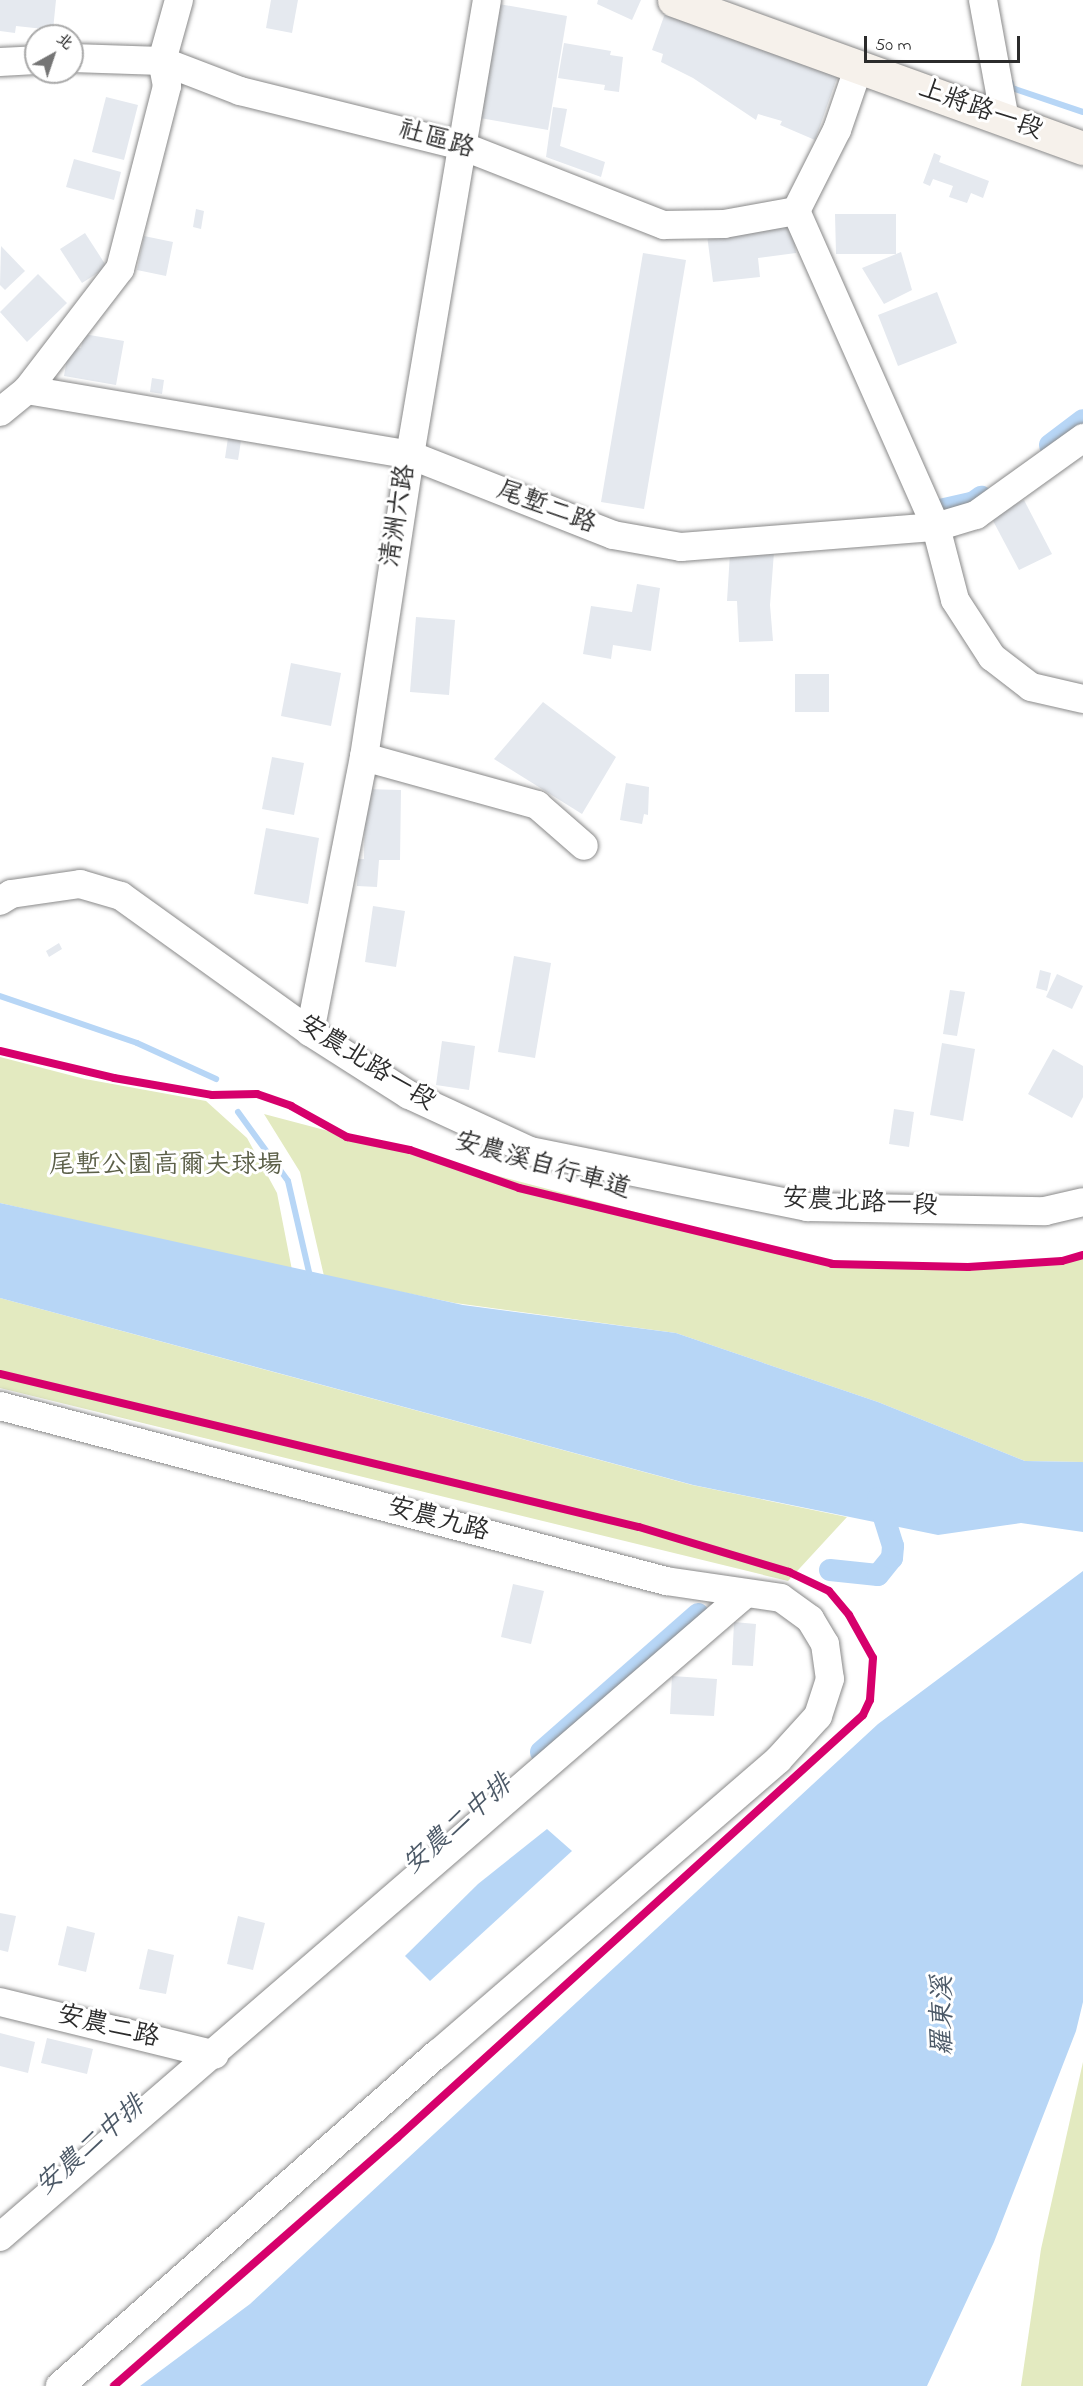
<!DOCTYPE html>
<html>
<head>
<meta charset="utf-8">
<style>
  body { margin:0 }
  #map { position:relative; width:1083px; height:2386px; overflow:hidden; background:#fff; font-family:"Indie Flower","LXGW WenKai TC",sans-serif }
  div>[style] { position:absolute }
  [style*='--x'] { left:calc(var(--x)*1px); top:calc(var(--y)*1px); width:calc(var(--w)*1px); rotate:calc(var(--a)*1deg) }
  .green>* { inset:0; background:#e3eac0 }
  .water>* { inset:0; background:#b7d6f6 }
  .stream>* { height:6px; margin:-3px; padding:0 3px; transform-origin:3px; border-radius:3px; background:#b7d6f6 }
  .canal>* { height:22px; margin:-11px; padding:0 11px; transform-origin:11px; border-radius:11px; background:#b7d6f6 }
  .building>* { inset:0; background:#e5e9ef }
  .roads { filter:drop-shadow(0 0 2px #8a8a8a) drop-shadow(0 0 2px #8a8a8a) }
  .minor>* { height:28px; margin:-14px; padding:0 14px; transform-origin:14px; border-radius:14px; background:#fff }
  .major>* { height:33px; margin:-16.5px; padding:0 16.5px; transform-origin:16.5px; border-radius:16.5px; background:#f6f1eb }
  .cycleway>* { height:8px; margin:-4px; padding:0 4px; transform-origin:4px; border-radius:4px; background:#d6006c }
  span { translate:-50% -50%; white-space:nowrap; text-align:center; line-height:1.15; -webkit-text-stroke:6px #fff; paint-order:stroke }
  .street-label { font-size:26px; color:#2b2b2b }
  .park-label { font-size:26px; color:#5b5f48 }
  .water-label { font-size:27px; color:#4c5967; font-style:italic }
  .north { position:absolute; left:24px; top:24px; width:60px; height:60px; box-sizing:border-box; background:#fff; border:2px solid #aaa; border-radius:50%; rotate:40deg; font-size:16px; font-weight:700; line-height:24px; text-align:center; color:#2b2b2b }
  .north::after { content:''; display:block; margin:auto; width:21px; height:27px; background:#757575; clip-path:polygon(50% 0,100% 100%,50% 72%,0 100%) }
  .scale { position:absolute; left:864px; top:36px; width:156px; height:27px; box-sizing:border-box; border:3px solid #2b2b2b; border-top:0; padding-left:8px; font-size:18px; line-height:21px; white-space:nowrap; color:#2b2b2b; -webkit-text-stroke:4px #fff; paint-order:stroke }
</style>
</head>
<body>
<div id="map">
  <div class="green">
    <i style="clip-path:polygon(0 1057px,85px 1079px,206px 1101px,247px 1138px,277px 1193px,292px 1270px,0 1203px)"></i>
    <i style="clip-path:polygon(264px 1114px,832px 1264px,915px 1267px,1062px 1261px,1083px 1255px,1083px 1462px,1025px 1461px,878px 1402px,676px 1333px,455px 1303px,324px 1276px,300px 1172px)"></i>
    <i style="clip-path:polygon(0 1298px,692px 1485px,847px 1517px,788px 1581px,0 1388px)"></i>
    <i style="clip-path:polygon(1083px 2062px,1083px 2386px,1021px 2386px,1041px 2249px)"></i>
  </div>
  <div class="water">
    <i style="clip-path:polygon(0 1203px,463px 1305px,676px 1333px,878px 1402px,1025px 1461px,1083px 1462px,1083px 1532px,1021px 1523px,938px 1535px,693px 1485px,0 1298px)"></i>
    <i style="clip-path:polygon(1083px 1571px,1083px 2002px,1076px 2031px,994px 2242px,927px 2386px,140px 2386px,250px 2304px,878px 1724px)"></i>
    <i style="clip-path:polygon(547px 1829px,572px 1851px,430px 1981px,405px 1956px,478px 1884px)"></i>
  </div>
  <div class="stream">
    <i style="--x:1011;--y:83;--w:5;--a:79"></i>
    <i style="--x:1012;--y:88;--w:75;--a:18.7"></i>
    <i style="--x:0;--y:996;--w:145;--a:18.9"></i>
    <i style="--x:137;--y:1043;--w:87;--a:24.5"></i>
    <i style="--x:238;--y:1112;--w:85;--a:54.1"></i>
    <i style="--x:288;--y:1181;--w:103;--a:77"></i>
  </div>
  <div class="canal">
    <i style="--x:1050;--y:445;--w:41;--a:-37.1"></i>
    <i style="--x:940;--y:510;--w:35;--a:-13"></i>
    <i style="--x:974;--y:502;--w:9;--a:-36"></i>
    <i style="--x:830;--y:1570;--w:48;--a:5.9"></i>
    <i style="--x:878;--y:1575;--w:22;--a:-51"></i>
    <i style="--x:892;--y:1558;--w:12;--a:-85"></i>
    <i style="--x:893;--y:1546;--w:50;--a:-107.4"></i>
    <i style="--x:541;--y:1752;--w:209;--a:-41.3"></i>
  </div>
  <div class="building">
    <i style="clip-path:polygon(0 0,56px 0,53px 30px,16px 26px,15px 33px,0 31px)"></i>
    <i style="clip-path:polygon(271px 0,298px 0,292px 33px,266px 28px)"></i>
    <i style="clip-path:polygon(598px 0,641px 0,632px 20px,597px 4px)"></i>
    <i style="clip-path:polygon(499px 4px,567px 16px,548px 130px,480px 118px)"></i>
    <i style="clip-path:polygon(668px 5px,839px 72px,815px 140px,780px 125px,782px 121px,758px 114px,756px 120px,693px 78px,661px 62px,663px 54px,652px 50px)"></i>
    <i style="clip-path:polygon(564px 43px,611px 51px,610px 55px,623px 57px,619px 92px,604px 90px,605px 85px,558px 78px)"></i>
    <i style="clip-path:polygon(106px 97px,138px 105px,124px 160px,92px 152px)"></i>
    <i style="clip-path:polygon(553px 107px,567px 109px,560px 146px,605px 162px,601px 177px,546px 157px)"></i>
    <i style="clip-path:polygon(934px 153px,941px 156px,939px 162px,989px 181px,983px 198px,971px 193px,967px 203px,949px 197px,953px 186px,933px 179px,930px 186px,923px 183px)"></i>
    <i style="clip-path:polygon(74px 159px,121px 172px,114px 200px,66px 187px)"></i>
    <i style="clip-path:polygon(196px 209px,204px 211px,201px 229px,193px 227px)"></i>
    <i style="clip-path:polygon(835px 214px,896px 214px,896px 254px,836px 254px)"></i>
    <i style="clip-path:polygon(791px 216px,796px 253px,758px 258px,760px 277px,713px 282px,706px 227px)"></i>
    <i style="clip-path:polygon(85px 233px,107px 267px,82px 283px,60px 249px)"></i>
    <i style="clip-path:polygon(144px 236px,173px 242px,166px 276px,137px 270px)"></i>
    <i style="clip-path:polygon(1px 246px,25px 271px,5px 290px,0 285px)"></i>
    <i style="clip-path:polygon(901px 252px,912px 290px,884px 304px,862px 268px)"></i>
    <i style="clip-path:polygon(643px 253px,686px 260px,644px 509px,601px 502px)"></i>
    <i style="clip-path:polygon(38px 274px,67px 303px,27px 342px,0 312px)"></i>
    <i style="clip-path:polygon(937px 292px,957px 343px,898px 366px,878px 315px)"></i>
    <i style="clip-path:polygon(84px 334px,124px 341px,116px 385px,64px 376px,69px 347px,81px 348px)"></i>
    <i style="clip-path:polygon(152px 378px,164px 380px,162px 394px,150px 392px)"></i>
    <i style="clip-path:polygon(228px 438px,241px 441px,238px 460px,225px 458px)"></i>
    <i style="clip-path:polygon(1024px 500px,1052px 554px,1019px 570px,991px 517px)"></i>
    <i style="clip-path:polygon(774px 552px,770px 605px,773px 641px,739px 642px,737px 601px,727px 601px,730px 553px)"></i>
    <i style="clip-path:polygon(637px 584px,660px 588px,651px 651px,613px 645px,611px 659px,583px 654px,591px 606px,632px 612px)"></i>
    <i style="clip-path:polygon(416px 617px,455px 620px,449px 695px,410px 692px)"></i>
    <i style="clip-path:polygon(291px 663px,341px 673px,331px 726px,281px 716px)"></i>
    <i style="clip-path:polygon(795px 674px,829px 674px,829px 712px,795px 712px)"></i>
    <i style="clip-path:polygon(543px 702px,616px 757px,582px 814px,494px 759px)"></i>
    <i style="clip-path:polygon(272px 757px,304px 763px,294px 815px,262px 809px)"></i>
    <i style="clip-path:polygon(626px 783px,649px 787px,648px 815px,644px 814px,642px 824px,620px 820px)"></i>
    <i style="clip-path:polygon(365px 789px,401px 790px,400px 860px,379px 860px,377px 887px,357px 886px,358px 859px,364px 859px)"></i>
    <i style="clip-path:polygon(266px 828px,319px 838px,308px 904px,254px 894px)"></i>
    <i style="clip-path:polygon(373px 906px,405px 911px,396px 967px,365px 962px)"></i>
    <i style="clip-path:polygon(59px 943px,62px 949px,49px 957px,46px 951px)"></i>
    <i style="clip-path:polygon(514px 956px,551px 963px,535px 1058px,498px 1052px)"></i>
    <i style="clip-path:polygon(1040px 970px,1051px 973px,1047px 991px,1036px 988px)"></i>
    <i style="clip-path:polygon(1057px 974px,1083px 986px,1072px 1009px,1046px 997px)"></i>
    <i style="clip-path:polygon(950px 990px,965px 992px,957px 1036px,943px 1034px)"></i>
    <i style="clip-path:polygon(442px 1041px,475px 1046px,469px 1090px,436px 1085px)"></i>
    <i style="clip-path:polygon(942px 1043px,975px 1049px,963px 1121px,930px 1115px)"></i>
    <i style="clip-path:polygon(1053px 1049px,1083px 1066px,1083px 1097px,1072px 1118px,1028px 1094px)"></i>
    <i style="clip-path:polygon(894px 1109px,914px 1112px,909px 1147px,889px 1144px)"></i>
    <i style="clip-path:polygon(513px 1584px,544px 1591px,531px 1644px,501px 1637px)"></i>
    <i style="clip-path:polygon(734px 1622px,756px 1624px,753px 1666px,732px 1665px)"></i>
    <i style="clip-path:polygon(672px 1676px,717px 1679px,714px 1716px,670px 1714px)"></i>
    <i style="clip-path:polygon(0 1913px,16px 1916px,8px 1952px,0 1950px)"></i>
    <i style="clip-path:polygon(238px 1916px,265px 1923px,253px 1970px,227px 1964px)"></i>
    <i style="clip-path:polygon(67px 1926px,95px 1933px,86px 1972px,58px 1965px)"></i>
    <i style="clip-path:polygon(148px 1949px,174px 1955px,166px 1994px,139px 1989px)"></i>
    <i style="clip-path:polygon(0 2033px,35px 2042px,28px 2073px,0 2066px)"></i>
    <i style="clip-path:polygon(47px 2038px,93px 2049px,87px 2074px,41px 2063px)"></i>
  </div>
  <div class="roads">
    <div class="minor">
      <i style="--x:983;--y:0;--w:122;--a:79.6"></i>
      <i style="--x:72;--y:58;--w:90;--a:1.9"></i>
      <i style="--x:162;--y:61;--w:84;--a:21"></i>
      <i style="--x:240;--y:91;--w:229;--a:13.9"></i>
      <i style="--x:462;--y:146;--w:217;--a:21.4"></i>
      <i style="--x:664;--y:225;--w:60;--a:-1"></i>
      <i style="--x:724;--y:224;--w:73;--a:-10.2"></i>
      <i style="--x:0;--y:62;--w:36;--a:-3"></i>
      <i style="--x:796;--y:211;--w:346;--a:66.1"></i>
      <i style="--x:936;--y:527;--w:75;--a:75.4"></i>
      <i style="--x:955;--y:600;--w:68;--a:57"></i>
      <i style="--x:992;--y:657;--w:49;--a:37.6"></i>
      <i style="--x:1031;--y:687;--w:53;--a:13"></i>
      <i style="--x:796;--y:211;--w:91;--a:-63.2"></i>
      <i style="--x:837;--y:130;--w:68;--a:-71"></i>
      <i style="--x:27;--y:390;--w:153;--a:-52.5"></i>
      <i style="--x:120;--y:269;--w:189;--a:-75.6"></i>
      <i style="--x:167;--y:86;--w:25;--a:-101"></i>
      <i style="--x:162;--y:61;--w:63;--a:-74.4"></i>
      <i style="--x:0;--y:412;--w:35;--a:-39"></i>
      <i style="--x:27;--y:390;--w:388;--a:9.6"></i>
      <i style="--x:410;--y:455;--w:218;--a:21.5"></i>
      <i style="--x:613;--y:535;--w:69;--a:10"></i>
      <i style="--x:681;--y:547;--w:256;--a:-4.5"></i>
      <i style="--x:936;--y:527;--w:42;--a:-16.7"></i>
      <i style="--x:976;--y:515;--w:132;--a:-35.7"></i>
      <i style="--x:364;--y:757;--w:180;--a:15.5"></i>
      <i style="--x:537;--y:805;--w:62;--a:41.1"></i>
      <i style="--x:0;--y:901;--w:13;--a:-32"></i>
      <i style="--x:11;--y:894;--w:70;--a:-8.2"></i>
      <i style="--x:80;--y:884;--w:43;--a:16.3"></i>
      <i style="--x:121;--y:896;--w:233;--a:35.7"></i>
      <i style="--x:310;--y:1032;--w:117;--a:32.5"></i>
      <i style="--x:409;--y:1095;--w:133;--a:24.8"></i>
      <i style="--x:530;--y:1151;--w:283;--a:11.4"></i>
      <i style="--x:807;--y:1207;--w:238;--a:1"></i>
      <i style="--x:1045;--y:1211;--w:39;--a:-13"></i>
      <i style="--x:310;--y:1032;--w:280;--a:-78.9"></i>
      <i style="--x:364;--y:757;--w:305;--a:-81.3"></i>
      <i style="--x:410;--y:455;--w:461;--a:-80.4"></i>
      <i style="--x:0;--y:1406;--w:689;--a:14.72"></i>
      <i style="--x:666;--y:1581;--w:116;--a:8.4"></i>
      <i style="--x:781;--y:1598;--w:36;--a:36"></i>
      <i style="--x:810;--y:1619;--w:29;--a:59"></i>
      <i style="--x:825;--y:1644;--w:35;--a:82"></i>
      <i style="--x:830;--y:1679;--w:39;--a:108"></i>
      <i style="--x:818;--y:1716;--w:59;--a:132.3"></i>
      <i style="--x:778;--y:1760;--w:449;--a:139.2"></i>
      <i style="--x:438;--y:2053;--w:504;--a:138.62"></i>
      <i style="--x:0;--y:2002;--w:221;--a:13.8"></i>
      <i style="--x:0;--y:2237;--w:983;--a:-40.79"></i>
    </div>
    <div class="major">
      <i style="--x:674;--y:0;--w:435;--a:19.9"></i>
    </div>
  </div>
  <div class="cycleway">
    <i style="--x:0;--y:1051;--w:117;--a:13.3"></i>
    <i style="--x:114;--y:1078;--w:99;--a:9.8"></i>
    <i style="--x:212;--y:1095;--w:45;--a:-1.3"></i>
    <i style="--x:257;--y:1094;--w:36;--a:19"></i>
    <i style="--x:291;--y:1106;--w:64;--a:29"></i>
    <i style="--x:347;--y:1137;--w:64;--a:11.7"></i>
    <i style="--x:410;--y:1150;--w:115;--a:19.2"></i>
    <i style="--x:519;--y:1188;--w:322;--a:13.6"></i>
    <i style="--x:832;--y:1264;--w:136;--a:1.3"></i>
    <i style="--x:968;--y:1267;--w:94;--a:-3.7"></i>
    <i style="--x:1062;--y:1261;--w:22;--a:-16"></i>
    <i style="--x:0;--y:1374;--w:657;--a:13.47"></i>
    <i style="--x:639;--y:1527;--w:157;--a:16.7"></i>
    <i style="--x:789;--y:1572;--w:44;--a:25.4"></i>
    <i style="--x:829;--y:1591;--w:31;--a:50"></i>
    <i style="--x:849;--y:1615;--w:49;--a:60.8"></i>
    <i style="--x:873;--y:1658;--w:42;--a:94.1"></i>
    <i style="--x:870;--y:1700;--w:17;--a:115"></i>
    <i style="--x:863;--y:1715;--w:629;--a:137.77"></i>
    <i style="--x:397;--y:2138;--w:376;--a:138.8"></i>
  </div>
  <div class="street-label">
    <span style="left:980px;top:111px;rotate:20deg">上將路一段</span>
    <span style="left:436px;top:141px;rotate:16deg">社區路</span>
    <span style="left:546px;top:509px;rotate:21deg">尾塹二路</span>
    <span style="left:400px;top:516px;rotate:-81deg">清洲六路</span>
    <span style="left:366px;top:1064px;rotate:32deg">安農北路一段</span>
    <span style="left:542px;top:1167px;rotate:16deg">安農溪自行車道</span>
    <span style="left:860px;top:1204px;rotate:3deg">安農北路一段</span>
    <span style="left:438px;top:1521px;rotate:15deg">安農九路</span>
    <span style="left:108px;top:2028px;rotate:14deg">安農二路</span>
  </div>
  <div class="park-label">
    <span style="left:166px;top:1167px">尾塹公園高爾夫球場</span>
  </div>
  <div class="water-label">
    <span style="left:458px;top:1825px;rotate:-41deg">安農二中排</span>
    <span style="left:944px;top:2016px;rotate:-90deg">羅東溪</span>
    <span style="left:91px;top:2146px;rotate:-41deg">安農二中排</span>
  </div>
  <div class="north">北</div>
  <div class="scale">50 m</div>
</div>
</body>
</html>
